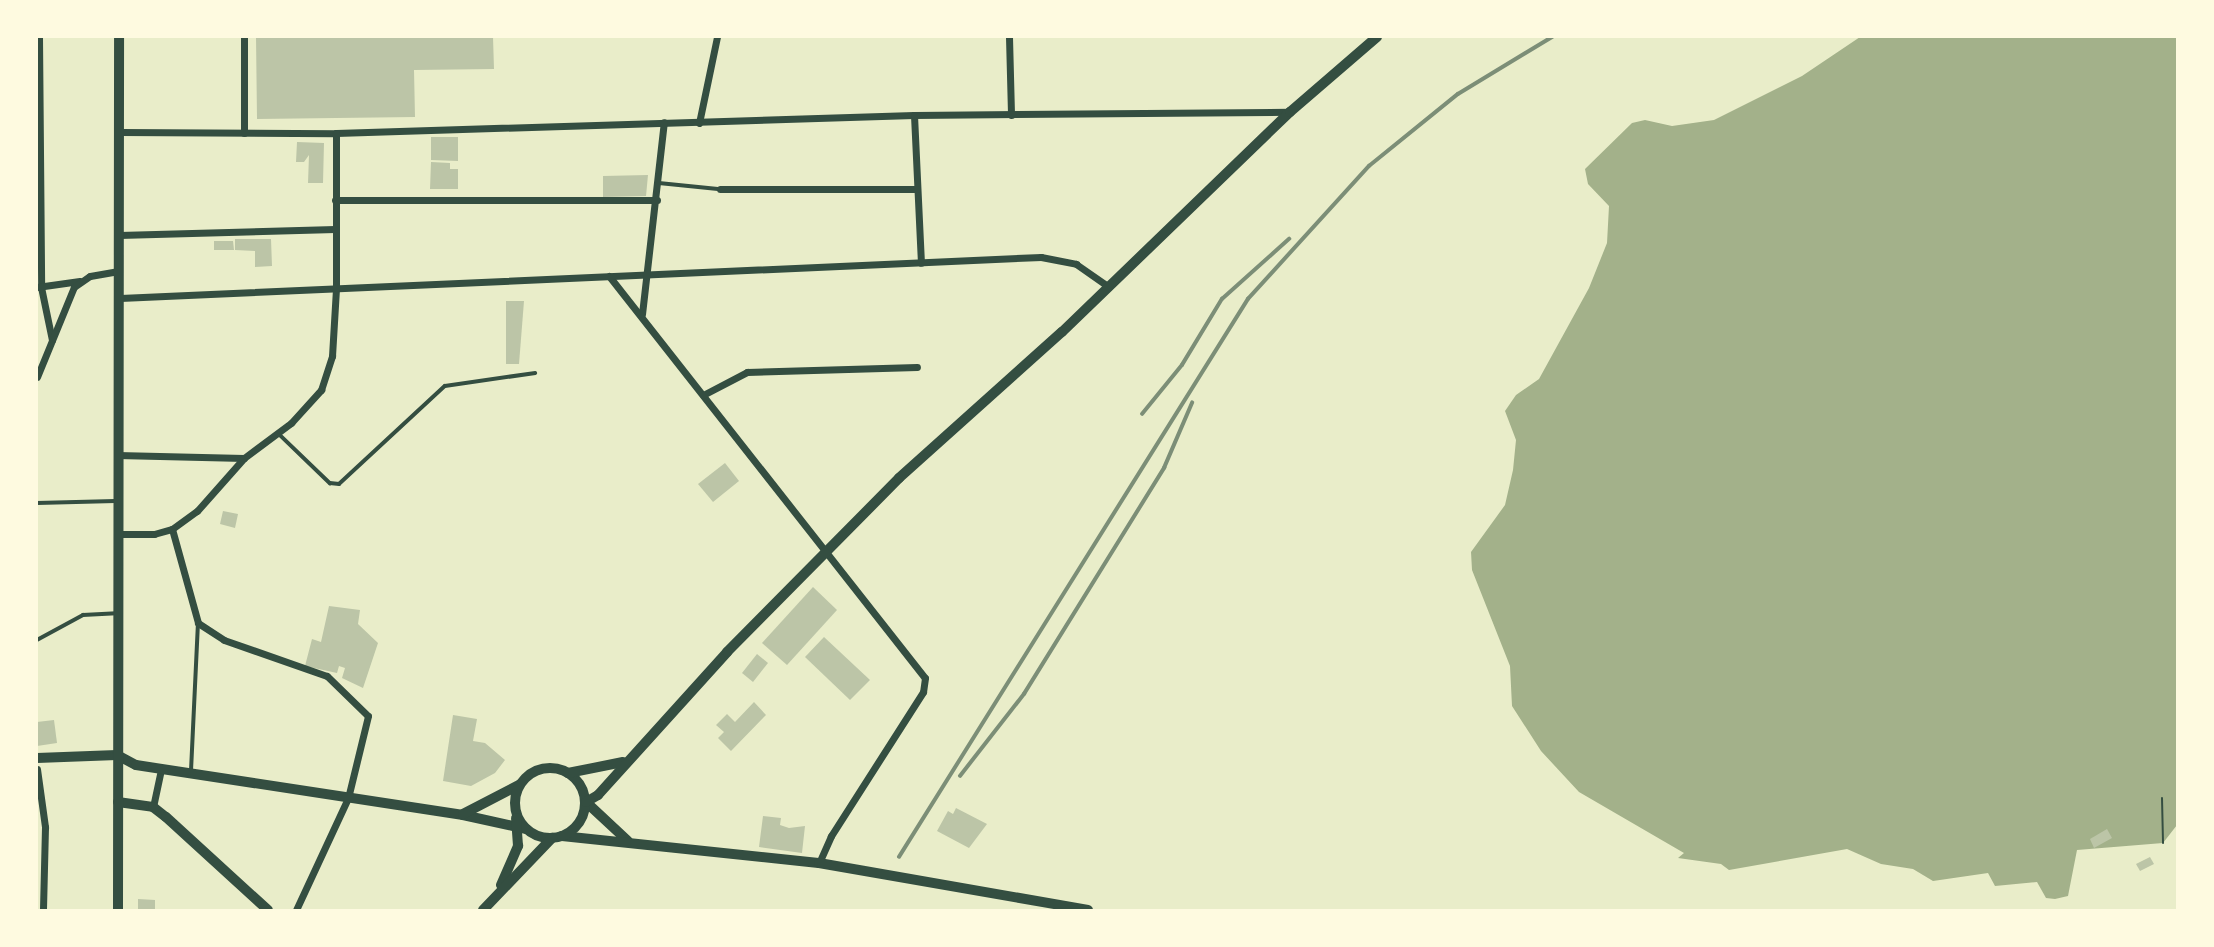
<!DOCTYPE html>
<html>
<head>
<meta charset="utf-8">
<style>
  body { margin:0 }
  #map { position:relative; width:2214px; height:947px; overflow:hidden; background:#e9edc9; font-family:"Fira Sans Condensed",sans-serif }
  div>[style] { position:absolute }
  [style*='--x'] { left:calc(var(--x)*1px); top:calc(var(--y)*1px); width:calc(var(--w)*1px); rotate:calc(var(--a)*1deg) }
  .water>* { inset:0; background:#a3b18a }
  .building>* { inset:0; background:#bcc5a7 }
  .path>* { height:2px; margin:-1px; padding:0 1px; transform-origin:1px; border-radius:1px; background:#344e41 }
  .service>* { height:3.5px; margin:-1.75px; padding:0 1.75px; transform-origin:1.75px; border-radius:1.75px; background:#344e41 }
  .minor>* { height:7px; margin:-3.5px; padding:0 3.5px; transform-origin:3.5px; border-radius:3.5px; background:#344e41 }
  .secondary>* { height:10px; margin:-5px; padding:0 5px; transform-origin:5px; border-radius:5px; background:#344e41 }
  .trunk>* { height:10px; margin:-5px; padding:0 5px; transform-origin:5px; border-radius:5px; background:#344e41 }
  .trunk>.ring { margin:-5px; padding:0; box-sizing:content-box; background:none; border:10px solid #344e41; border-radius:50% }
  .rail>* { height:3.5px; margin:-1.75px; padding:0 1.75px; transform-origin:1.75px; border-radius:1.75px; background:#7c8e77 }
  span { translate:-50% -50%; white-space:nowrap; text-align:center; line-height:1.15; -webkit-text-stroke:7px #fefae0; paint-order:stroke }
  .frame { position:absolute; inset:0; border:38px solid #fefae0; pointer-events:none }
</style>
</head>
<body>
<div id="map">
  <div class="water">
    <i style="clip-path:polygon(1860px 37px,2177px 37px,2177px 825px,2163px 843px,2077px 850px,2068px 896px,2055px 899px,2046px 898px,2037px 882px,1995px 886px,1988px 873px,1933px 881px,1913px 869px,1881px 864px,1847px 849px,1729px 870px,1721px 864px,1678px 858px,1684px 853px,1579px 792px,1541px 751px,1512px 706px,1510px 666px,1472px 570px,1471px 552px,1505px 505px,1513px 470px,1516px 440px,1505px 411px,1516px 395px,1539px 379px,1589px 288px,1607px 243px,1609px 206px,1588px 184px,1585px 169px,1632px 123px,1645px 120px,1672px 126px,1714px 120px,1802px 76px)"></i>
  </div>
  <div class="building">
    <i style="clip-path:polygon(256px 37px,493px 37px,494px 69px,414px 70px,415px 117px,257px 119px)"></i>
    <i style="clip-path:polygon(431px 137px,458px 137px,458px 161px,431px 160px)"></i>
    <i style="clip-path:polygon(297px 142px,324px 143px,323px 183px,308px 183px,309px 155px,304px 162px,296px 162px)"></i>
    <i style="clip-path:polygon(431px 162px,450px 163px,450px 169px,458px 169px,458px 189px,430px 189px)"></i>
    <i style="clip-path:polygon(648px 175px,646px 196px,603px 197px,603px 176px)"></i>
    <i style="clip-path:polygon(235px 239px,271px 239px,272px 266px,255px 267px,255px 251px,235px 250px)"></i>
    <i style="clip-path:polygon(214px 241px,233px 241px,234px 250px,214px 250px)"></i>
    <i style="clip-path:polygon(506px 301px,524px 301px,519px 364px,506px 364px)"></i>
    <i style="clip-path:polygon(725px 463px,739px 481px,713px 502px,698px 484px)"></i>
    <i style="clip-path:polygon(223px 511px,238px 514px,235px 528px,220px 524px)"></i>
    <i style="clip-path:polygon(813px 587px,837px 610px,787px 665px,762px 643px)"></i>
    <i style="clip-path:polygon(329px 606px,360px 610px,358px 624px,378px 643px,363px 688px,342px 678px,345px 668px,339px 666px,337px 673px,305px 666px,312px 639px,321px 642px)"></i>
    <i style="clip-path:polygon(824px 637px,870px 680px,850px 700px,805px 657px)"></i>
    <i style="clip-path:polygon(757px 654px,768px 663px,753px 682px,742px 673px)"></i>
    <i style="clip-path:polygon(754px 702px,766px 715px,731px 751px,718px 738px,724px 732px,716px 725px,727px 714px,735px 722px)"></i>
    <i style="clip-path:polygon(453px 715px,477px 719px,473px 741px,485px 743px,505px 760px,495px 773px,471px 786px,443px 781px)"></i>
    <i style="clip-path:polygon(54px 720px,57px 743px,37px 746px,37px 722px)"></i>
    <i style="clip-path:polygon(956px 808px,987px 824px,969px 848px,937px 831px,948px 811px,953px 814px)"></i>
    <i style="clip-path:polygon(763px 816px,781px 818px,780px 825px,789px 828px,805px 826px,802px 853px,759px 847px)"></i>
    <i style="clip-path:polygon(2107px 829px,2112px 838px,2094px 848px,2090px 839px)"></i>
    <i style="clip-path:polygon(2150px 857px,2154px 864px,2140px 871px,2136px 864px)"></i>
    <i style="clip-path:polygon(138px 899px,155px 900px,155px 910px,138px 910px)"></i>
  </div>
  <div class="path">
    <i style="--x:2162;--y:798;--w:45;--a:88.7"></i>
  </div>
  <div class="service">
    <i style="--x:659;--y:183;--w:59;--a:5.8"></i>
    <i style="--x:279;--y:434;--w:71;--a:43.9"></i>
    <i style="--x:330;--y:483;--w:9;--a:6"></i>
    <i style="--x:339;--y:484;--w:144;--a:-42.8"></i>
    <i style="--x:445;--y:386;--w:91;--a:-8.2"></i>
    <i style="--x:37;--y:503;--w:78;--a:-1.5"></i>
    <i style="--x:37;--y:640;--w:52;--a:-28.5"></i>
    <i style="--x:83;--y:615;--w:33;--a:-3"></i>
    <i style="--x:191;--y:771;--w:146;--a:-87.3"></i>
  </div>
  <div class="minor">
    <i style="--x:39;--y:37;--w:250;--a:89.5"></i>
    <i style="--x:41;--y:287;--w:54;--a:78.3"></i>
    <i style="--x:1009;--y:37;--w:78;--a:88.5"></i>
    <i style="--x:914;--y:115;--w:148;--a:87.3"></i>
    <i style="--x:699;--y:123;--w:88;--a:-78.2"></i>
    <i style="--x:120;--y:132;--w:216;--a:0.3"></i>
    <i style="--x:336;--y:133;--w:578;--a:-1.78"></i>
    <i style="--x:914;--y:115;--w:375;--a:-0.5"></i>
    <i style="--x:244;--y:133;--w:96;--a:-90"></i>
    <i style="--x:720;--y:189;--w:197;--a:0"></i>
    <i style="--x:335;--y:200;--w:322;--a:0"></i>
    <i style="--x:119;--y:235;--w:216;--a:-1.6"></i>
    <i style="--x:609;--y:276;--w:511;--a:51.83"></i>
    <i style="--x:925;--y:678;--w:14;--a:98"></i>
    <i style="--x:923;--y:692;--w:171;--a:122.6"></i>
    <i style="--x:831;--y:836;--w:30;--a:114"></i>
    <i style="--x:37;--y:287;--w:43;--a:-7.9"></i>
    <i style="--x:120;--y:298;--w:922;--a:-2.55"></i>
    <i style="--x:1041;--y:257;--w:36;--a:11"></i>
    <i style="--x:1076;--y:264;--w:40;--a:34.9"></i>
    <i style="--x:642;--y:314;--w:193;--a:-83.5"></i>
    <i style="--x:37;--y:377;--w:97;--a:-67.7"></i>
    <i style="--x:74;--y:287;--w:19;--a:-35"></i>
    <i style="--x:90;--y:276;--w:29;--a:-10"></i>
    <i style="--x:703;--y:395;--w:50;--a:-27.6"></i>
    <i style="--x:747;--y:372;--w:170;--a:-1.7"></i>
    <i style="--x:117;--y:455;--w:127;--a:1.4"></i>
    <i style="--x:244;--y:458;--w:59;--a:-36.7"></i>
    <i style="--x:291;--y:423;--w:45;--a:-47.7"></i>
    <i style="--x:321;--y:390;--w:36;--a:-72"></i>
    <i style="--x:332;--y:356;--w:68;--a:-86.6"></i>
    <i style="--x:336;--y:288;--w:155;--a:-90"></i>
    <i style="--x:172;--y:529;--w:98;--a:74.5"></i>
    <i style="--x:198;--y:623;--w:31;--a:33"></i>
    <i style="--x:224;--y:640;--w:109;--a:19.3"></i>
    <i style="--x:327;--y:676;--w:57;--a:44.3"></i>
    <i style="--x:368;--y:716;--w:84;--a:103.7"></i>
    <i style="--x:348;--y:798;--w:123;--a:114.9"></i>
    <i style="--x:118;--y:534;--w:36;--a:0"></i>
    <i style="--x:154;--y:534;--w:19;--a:-16"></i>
    <i style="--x:172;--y:529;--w:31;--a:-36"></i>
    <i style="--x:197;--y:511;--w:69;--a:-48.5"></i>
    <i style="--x:37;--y:769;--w:59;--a:82.1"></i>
    <i style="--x:45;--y:827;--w:83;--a:91.4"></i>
    <i style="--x:153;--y:807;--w:40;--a:-78"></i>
  </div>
  <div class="secondary">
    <i style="--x:37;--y:758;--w:80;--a:-2.1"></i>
    <i style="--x:117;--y:755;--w:21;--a:28"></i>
    <i style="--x:136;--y:765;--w:331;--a:8.7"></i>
    <i style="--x:463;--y:815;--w:65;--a:12.5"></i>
    <i style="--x:118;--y:802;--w:35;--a:8"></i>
    <i style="--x:153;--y:807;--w:16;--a:38"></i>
    <i style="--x:166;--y:817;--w:138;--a:42.4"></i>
    <i style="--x:586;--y:802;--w:57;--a:42.9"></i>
    <i style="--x:463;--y:814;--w:63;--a:-27.4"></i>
    <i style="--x:562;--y:836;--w:258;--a:6"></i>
    <i style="--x:819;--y:863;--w:273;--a:9.9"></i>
  </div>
  <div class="trunk">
    <i class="ring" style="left:515px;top:768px;width:60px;height:60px"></i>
    <i style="--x:568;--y:773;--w:56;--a:-11.3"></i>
    <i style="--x:586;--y:802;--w:14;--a:-30"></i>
    <i style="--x:598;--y:795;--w:193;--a:-47.9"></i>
    <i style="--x:727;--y:652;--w:245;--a:-45.3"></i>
    <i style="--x:899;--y:478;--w:219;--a:-41.9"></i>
    <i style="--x:1062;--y:332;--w:317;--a:-44"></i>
    <i style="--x:1290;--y:112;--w:115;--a:-40.8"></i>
    <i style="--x:501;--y:885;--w:43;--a:-66.4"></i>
    <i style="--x:518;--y:846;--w:28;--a:-94"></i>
    <i style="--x:118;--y:910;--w:873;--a:-89.93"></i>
    <i style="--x:483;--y:910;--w:100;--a:-46.2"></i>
  </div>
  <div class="rail">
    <i style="--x:1142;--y:414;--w:63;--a:-50.8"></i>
    <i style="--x:1182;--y:365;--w:77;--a:-58.8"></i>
    <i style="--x:1222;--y:299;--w:90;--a:-41.8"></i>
    <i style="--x:960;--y:776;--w:104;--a:-52"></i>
    <i style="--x:1024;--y:694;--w:266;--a:-58.2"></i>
    <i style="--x:1164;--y:468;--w:71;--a:-66.7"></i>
    <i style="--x:899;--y:857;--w:658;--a:-57.98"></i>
    <i style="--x:1248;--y:299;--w:180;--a:-47.7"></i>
    <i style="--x:1369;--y:166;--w:114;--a:-39"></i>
    <i style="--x:1458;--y:94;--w:110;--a:-31.2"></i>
  </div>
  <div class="frame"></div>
</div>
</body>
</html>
